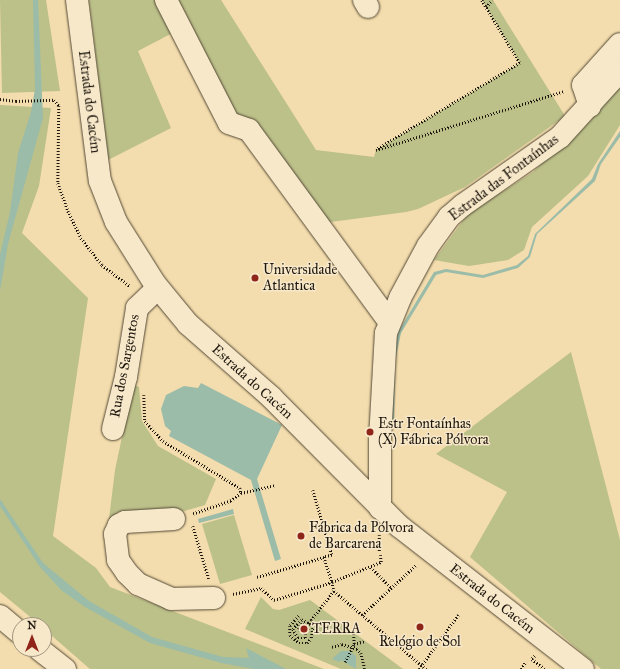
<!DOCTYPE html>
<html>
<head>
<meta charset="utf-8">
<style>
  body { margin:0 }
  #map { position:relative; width:620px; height:669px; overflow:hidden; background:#f3dcad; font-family:"IM FELL Great Primer",serif }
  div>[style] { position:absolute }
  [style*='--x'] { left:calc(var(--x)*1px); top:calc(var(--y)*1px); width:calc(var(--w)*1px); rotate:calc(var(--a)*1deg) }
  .green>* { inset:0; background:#bcc089 }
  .water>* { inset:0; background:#9bbca9 }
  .path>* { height:2.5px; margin-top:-1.25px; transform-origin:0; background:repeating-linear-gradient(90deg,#1d160d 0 1px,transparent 0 3px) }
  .roads { filter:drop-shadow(0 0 1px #524835) drop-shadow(0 0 1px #524835) }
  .minor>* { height:22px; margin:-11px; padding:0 11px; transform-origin:11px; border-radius:11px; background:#f7e8ca }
  .path-bridge>* { height:2.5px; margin-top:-1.25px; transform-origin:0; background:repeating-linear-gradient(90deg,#1d160d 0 1px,transparent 0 3px) }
  .dots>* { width:11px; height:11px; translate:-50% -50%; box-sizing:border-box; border:2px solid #f7e8ca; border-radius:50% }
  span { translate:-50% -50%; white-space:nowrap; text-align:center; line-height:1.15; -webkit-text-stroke:3px #f7e8ca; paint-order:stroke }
  .street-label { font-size:14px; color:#1d160d }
  .poi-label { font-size:14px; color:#1d160d }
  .left { translate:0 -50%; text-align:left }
  .north { position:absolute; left:12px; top:617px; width:40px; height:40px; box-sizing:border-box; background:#f7e8ca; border:1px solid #a0947e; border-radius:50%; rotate:0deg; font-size:11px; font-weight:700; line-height:16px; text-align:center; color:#1d160d }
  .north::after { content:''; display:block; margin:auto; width:14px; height:18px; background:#8f2418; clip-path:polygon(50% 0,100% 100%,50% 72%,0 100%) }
</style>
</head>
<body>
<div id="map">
  <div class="green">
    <i style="clip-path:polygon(0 0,46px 0,60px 91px,2px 93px)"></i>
    <i style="clip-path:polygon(89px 0,221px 0,316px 150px,374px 157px,376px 150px,520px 63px,482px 0,493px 0,565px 116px,465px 187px,418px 209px,406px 212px,316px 224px,229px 123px,180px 29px,138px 51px,171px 128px,108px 160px)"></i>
    <i style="clip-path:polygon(620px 86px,620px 125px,588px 176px,532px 227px,524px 250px,508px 260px,469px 266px,434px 260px,468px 214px,533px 172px)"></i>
    <i style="clip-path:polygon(0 105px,51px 108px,39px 186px,22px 233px,88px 298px,53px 536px,96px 568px,110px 587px,324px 669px,90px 669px,44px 629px,44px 625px,40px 625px,0 592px)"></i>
    <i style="clip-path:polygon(571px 352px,620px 540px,620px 669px,601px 669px,470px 557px,507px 492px,436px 454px)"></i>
    <i style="clip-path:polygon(133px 385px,139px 387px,142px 421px,158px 446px,216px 479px,205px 505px,181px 512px,179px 514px,117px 512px,115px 525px,108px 527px,115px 470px)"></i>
    <i style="clip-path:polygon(234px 515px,252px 575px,220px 584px,202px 524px)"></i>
    <i style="clip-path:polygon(261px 597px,273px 609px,279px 610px,310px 600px,403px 669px,341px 669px,245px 629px)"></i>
  </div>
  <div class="water">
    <i style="clip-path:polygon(33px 0,38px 0,43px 118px,8px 244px,0 291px,0 255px,10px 212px,18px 153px,31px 112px,35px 89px)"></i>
    <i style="clip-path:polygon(620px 131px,620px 137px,601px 164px,595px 181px,537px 234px,530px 257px,518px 268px,483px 278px,446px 272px,436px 275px,401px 333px,395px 361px,394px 428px,390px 428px,392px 360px,398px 332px,434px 272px,446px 269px,483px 275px,517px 265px,528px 256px,535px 234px,592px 179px,598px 164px)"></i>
    <i style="clip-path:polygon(201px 383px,282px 425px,257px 479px,281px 559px,275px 561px,251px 480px,169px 436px,171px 431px,165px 426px,161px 409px,166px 395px,184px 386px,198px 388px)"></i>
    <i style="clip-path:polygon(0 499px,43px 563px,89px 601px,152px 637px,223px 657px,249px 658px,246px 648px,286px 669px,254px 669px,221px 663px,150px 643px,85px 607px,61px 590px,40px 567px,0 506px)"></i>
    <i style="clip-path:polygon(233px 509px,234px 514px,199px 523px,198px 519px)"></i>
    <i style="clip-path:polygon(341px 651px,349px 651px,356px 656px,356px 669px,341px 660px,339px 662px,332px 659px)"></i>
  </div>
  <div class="path">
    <i style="--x:482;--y:0;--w:74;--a:58.9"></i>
    <i style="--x:520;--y:63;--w:168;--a:148.9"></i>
    <i style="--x:376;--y:150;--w:197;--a:-17.4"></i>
    <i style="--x:486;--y:7;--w:9;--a:-49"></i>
    <i style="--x:0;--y:99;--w:16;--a:7"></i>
    <i style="--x:16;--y:101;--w:38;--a:-2"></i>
    <i style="--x:54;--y:100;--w:8;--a:50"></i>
    <i style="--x:59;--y:106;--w:77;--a:90.7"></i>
    <i style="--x:58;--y:183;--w:30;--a:70"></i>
    <i style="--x:68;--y:211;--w:30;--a:64"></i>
    <i style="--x:81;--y:238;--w:34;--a:52"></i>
    <i style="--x:102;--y:265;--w:35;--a:37"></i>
    <i style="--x:144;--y:395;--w:26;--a:88"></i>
    <i style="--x:145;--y:421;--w:27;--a:48"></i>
    <i style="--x:163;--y:441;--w:90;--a:31.4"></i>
    <i style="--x:240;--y:488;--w:5;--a:79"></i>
    <i style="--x:241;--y:493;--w:13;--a:141"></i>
    <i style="--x:231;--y:501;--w:40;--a:161.1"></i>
    <i style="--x:313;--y:490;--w:68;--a:73.7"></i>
    <i style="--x:332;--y:555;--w:8;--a:166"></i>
    <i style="--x:324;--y:557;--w:26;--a:72"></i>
    <i style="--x:332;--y:582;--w:53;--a:-22.2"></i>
    <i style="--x:381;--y:562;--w:7;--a:-98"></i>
    <i style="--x:241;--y:493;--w:35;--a:-13"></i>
    <i style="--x:193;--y:526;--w:55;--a:73.2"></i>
    <i style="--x:325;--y:531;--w:23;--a:-15"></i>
    <i style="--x:379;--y:551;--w:16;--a:-90"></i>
    <i style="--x:371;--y:567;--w:29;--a:46"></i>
    <i style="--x:257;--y:577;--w:70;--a:-16.6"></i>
    <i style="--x:233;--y:594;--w:29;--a:-12"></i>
    <i style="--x:261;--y:588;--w:18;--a:43"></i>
    <i style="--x:274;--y:600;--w:61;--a:-17.2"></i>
    <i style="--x:332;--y:582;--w:9;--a:77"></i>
    <i style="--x:334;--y:591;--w:121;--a:40.3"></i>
    <i style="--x:362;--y:615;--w:74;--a:-42.8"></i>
    <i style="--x:299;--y:616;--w:13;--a:132"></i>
    <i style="--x:290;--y:626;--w:9;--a:90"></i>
    <i style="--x:290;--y:635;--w:12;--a:42"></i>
    <i style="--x:299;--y:643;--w:8;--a:0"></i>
    <i style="--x:307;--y:643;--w:6;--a:-51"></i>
    <i style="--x:311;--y:638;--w:12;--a:-81"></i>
    <i style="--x:313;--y:626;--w:13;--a:-151"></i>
    <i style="--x:302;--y:620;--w:13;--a:135"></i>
    <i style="--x:293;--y:629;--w:10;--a:61"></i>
    <i style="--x:298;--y:638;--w:7;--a:0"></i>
    <i style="--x:305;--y:638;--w:4;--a:-90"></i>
    <i style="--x:311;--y:620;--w:37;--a:-52"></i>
    <i style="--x:303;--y:623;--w:8;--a:40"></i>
    <i style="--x:309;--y:628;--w:7;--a:124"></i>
    <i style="--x:305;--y:634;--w:9;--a:-144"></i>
    <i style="--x:298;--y:629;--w:8;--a:-50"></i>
    <i style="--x:354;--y:644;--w:11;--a:-15"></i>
    <i style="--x:332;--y:647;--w:10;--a:-17"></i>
    <i style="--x:342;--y:644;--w:16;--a:18"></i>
    <i style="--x:357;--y:649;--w:6;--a:45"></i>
    <i style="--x:361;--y:653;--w:16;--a:76"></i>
    <i style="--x:535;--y:656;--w:4;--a:135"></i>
    <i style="--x:532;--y:659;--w:16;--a:38"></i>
    <i style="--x:345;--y:662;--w:20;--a:-63"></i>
    <i style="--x:354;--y:644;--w:13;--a:-94"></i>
    <i style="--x:419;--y:669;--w:67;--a:-54.2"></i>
    <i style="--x:521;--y:669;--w:9;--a:-58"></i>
  </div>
  <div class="roads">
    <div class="minor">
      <i style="--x:77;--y:0;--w:182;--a:82.8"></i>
      <i style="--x:100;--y:181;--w:44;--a:68.7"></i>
      <i style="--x:116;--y:222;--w:73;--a:57.8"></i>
      <i style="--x:155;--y:284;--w:52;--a:50.5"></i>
      <i style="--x:188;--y:324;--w:111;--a:41.3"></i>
      <i style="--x:271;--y:397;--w:182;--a:45.2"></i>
      <i style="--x:399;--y:526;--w:233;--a:37.9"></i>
      <i style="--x:166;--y:0;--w:138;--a:62.9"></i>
      <i style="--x:229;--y:123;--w:21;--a:19"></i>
      <i style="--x:249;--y:130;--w:237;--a:53.8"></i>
      <i style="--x:364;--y:0;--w:8;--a:60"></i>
      <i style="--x:590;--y:106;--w:22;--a:-108"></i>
      <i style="--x:583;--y:85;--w:55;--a:-47.9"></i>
      <i style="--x:113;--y:429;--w:54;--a:-76"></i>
      <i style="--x:126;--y:377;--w:70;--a:-80.9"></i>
      <i style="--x:137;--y:308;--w:29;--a:-44"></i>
      <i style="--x:380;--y:508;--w:69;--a:-90"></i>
      <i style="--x:380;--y:439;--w:106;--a:-86.8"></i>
      <i style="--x:386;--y:333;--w:38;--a:-68"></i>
      <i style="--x:400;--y:298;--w:59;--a:-61.7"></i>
      <i style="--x:428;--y:246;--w:36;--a:-54"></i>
      <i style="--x:449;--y:217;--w:18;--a:-41"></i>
      <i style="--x:463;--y:205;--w:118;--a:-35"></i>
      <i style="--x:560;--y:137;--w:89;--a:-47.7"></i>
      <i style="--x:174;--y:519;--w:49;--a:176.5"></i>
      <i style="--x:125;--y:522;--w:7;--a:153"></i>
      <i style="--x:119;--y:525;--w:10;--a:114"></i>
      <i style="--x:115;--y:534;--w:26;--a:83"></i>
      <i style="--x:118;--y:560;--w:16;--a:55"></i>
      <i style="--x:127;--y:573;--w:16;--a:45"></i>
      <i style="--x:138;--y:584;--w:36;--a:24"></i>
      <i style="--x:171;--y:599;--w:43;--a:-1.3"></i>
      <i style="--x:0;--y:616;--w:26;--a:40"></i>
      <i style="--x:39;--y:649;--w:33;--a:38"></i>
    </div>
  </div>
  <div class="path-bridge">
    <i style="--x:306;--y:625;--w:7;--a:-45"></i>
  </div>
  <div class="dots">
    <i style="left:255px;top:278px;background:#8f2418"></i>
    <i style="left:370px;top:432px;background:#8f2418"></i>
    <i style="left:301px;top:536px;background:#8f2418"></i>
    <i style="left:420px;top:627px;background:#8f2418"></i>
    <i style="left:304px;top:629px;background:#8f2418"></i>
  </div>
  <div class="street-label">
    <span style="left:89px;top:102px;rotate:83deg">Estrada do Cacém</span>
    <span style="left:504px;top:178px;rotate:-37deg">Estrada das Fontaínhas</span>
    <span style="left:125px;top:366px;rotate:-79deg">Rua dos Sargentos</span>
    <span style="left:252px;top:382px;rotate:42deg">Estrada do Cacém</span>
    <span style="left:492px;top:599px;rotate:38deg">Estrada do Cacém</span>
  </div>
  <div class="poi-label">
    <span class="left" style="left:263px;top:278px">Universidade<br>Atlantica</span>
    <span class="left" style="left:378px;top:432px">Estr Fontaínhas<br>(X) Fábrica Pólvora</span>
    <span class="left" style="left:309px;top:536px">Fábrica da Pólvora<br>de Barcarena</span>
    <span class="left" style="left:312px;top:629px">TERRA</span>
    <span style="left:420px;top:642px">Relógio de Sol</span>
  </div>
  <div class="north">N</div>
</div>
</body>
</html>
